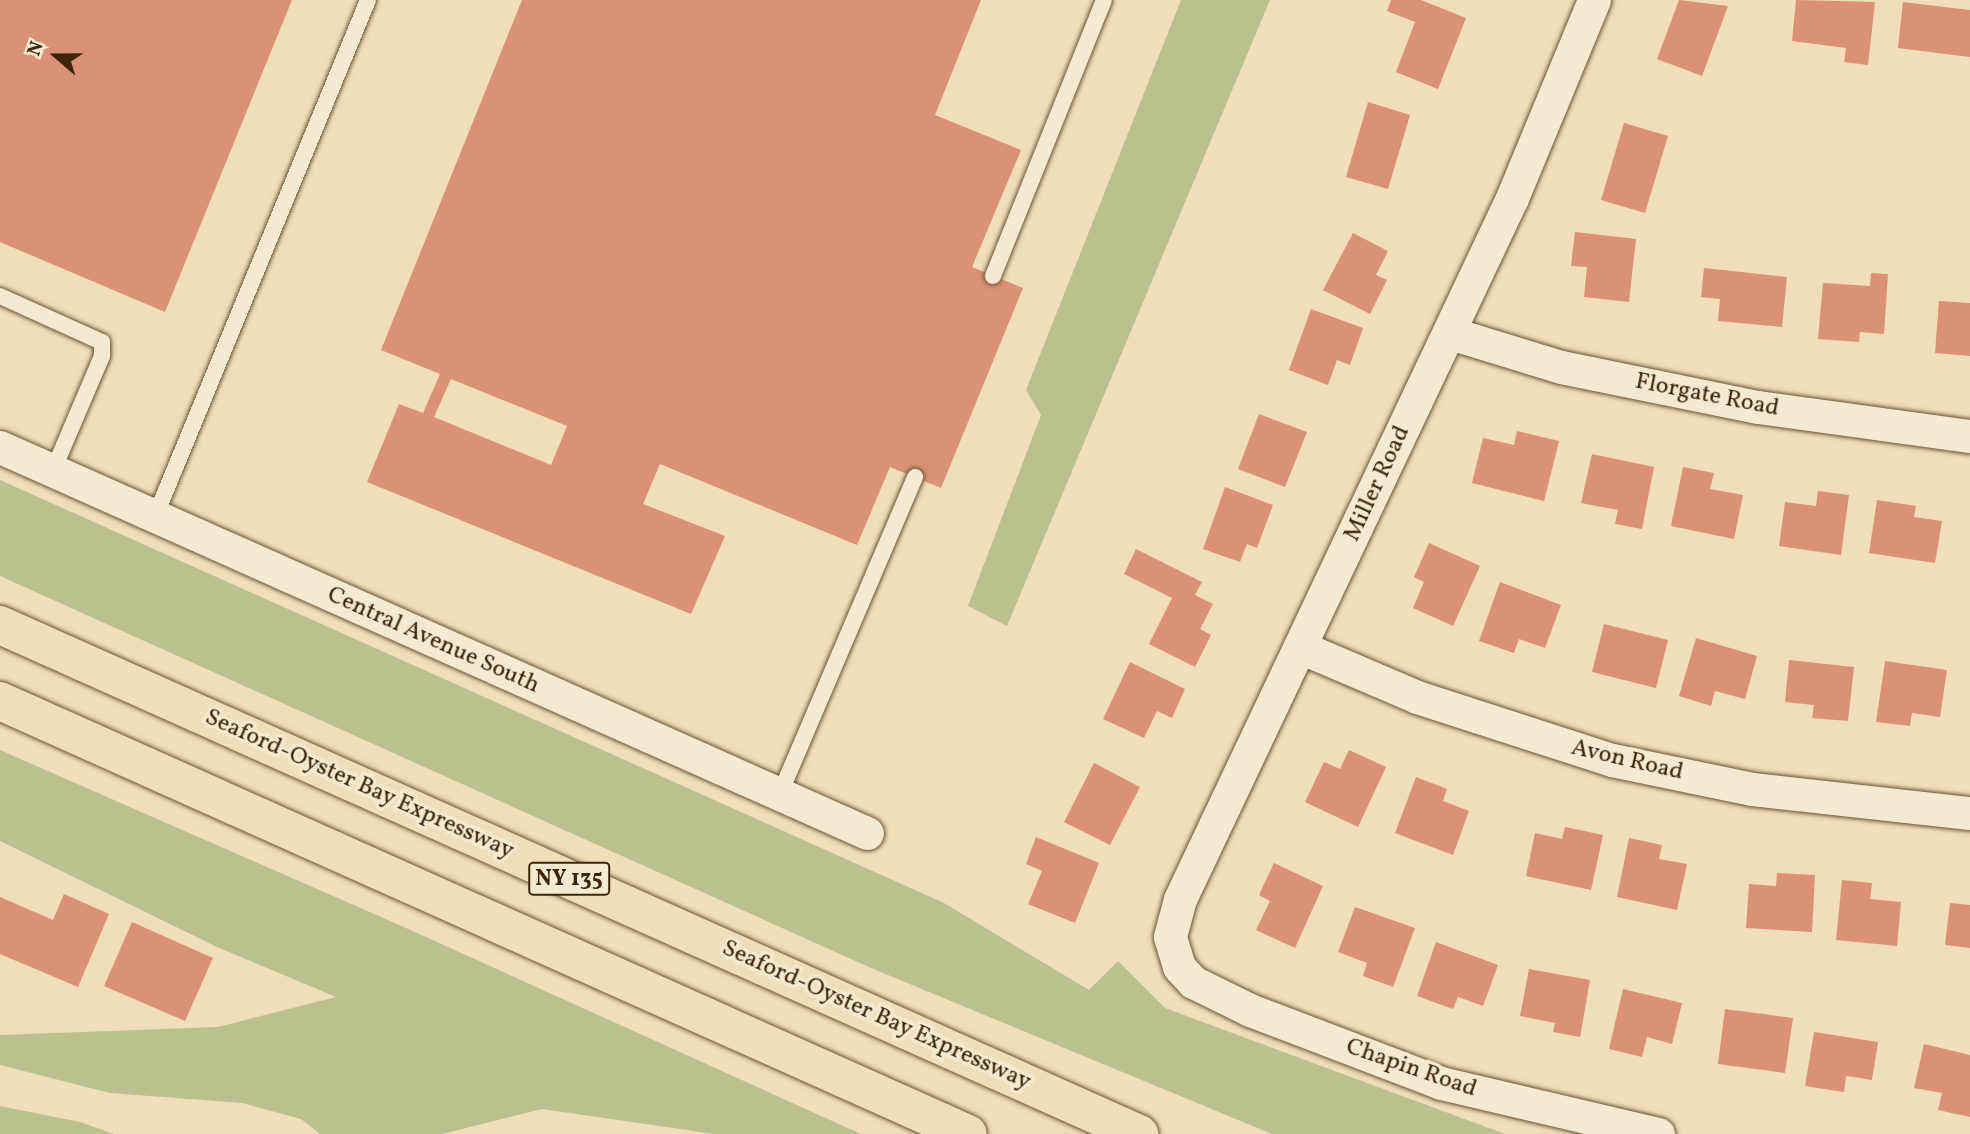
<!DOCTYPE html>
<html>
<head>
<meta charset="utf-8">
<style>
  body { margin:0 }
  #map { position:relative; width:1970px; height:1134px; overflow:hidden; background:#f0ddb9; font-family:Vollkorn,serif }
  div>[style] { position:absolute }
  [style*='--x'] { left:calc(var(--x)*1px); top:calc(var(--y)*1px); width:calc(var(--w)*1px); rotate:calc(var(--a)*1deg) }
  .green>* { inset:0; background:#bac18f }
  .building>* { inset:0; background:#da9177 }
  .roads { filter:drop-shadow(0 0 2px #6a5236) drop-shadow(0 0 2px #6a5236) }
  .lane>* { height:16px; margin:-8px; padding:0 8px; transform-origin:8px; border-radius:8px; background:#f5e9d2 }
  .street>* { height:33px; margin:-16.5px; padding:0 16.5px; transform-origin:16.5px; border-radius:16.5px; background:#f5e9d2 }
  .highway>* { height:38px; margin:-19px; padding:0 19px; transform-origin:19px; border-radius:19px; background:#f0ddb9 }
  span { translate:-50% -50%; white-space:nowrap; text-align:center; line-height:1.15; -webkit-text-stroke:7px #f5e9d2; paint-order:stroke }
  .shield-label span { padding:2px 5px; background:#f5e9d2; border:2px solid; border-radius:5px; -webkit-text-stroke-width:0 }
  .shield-label { font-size:23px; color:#3d240b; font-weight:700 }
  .street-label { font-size:24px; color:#3d240b }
  .north { position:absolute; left:21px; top:21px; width:70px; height:70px; -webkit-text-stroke:5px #f5e9d2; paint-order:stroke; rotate:290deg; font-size:19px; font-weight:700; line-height:28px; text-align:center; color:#3d240b }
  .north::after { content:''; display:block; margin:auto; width:24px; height:32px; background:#3d240b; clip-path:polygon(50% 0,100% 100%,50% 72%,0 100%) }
</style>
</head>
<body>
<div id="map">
  <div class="green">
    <i style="clip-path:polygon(1181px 0,1270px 0,1007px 626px,968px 606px,1041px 415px,1026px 390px)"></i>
    <i style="clip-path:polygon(0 480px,944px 903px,1089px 990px,1118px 961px,1165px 1008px,1505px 1134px,1272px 1134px,871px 968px,0 576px)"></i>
    <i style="clip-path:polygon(0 750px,406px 928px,861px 1134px,714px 1134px,542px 1109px,442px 1134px,320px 1134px,301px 1119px,242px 1103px,110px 1093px,0 1065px,0 1035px,218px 1027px,336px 997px,217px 947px,0 841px)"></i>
    <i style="clip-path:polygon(0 1106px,80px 1122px,114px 1134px,0 1134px)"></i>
  </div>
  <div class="building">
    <i style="clip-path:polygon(0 0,292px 0,165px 312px,0 242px)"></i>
    <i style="clip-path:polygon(evenodd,522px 0,981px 0,935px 115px,1021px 150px,972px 267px,1023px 288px,941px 488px,890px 467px,857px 545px,660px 464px,643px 504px,725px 536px,691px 614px,367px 482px,399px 404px,423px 413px,440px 374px,381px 350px,522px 0,451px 379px,567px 426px,551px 465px,434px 417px,451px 379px)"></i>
    <i style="clip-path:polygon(1391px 0,1421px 0,1466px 18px,1438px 89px,1396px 72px,1415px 22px,1387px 11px)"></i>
    <i style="clip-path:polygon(1679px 0,1728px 6px,1702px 76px,1657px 59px)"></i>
    <i style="clip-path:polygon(1796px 0,1875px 2px,1868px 65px,1844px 62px,1846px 48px,1792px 41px)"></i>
    <i style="clip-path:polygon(1903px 2px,1970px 10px,1970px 57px,1898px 48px)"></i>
    <i style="clip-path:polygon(1368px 102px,1410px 115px,1388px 189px,1346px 177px)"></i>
    <i style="clip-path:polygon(1624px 123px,1668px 136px,1645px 213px,1601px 200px)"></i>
    <i style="clip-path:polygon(1575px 232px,1636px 239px,1629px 302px,1584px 297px,1587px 267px,1571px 266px)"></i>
    <i style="clip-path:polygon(1353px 233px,1388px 251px,1376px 275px,1387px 280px,1370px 314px,1323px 290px)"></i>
    <i style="clip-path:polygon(1704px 268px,1787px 277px,1782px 327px,1718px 321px,1720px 299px,1701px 297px)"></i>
    <i style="clip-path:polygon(1871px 273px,1888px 274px,1884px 334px,1860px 332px,1859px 342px,1818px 339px,1823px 283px,1870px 286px)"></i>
    <i style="clip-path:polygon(1939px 301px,1970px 303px,1970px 356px,1935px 353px)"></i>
    <i style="clip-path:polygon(1311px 309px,1363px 328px,1350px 365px,1337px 360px,1328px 385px,1289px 370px)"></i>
    <i style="clip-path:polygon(1259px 414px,1307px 432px,1285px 487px,1238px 469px)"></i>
    <i style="clip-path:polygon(1517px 431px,1559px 441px,1544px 501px,1472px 483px,1483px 438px,1514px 445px)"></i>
    <i style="clip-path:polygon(1592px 454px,1654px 467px,1642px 529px,1615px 524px,1618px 510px,1581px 503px)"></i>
    <i style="clip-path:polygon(1683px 467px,1714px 473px,1710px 489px,1743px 495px,1734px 539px,1671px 526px)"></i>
    <i style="clip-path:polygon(1225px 487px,1273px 505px,1257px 548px,1247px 544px,1240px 562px,1203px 549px)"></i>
    <i style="clip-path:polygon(1818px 491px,1849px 495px,1841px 555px,1779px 546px,1785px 502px,1816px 506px)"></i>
    <i style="clip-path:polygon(1877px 500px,1916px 506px,1914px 517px,1942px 521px,1935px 563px,1869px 553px)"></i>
    <i style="clip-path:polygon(1429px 543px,1480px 566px,1453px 626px,1413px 608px,1424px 582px,1414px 577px)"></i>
    <i style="clip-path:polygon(1136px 549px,1202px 582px,1195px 595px,1213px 604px,1200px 629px,1211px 635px,1195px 667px,1149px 644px,1172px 598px,1124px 574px)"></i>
    <i style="clip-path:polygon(1500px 582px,1561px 605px,1545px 648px,1519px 639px,1514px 653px,1479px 641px)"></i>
    <i style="clip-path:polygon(1604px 624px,1668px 640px,1656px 688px,1592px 672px)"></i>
    <i style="clip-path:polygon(1696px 638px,1757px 656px,1745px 699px,1715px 691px,1711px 706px,1679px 696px)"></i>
    <i style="clip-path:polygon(1789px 660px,1854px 667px,1848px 721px,1812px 718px,1814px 705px,1785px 702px)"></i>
    <i style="clip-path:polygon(1885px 661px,1947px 670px,1940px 717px,1912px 713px,1910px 726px,1876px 722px)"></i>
    <i style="clip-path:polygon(1130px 662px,1185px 689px,1172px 718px,1157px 711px,1144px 738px,1103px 719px)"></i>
    <i style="clip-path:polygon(1349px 750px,1386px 767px,1358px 827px,1305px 802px,1324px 762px,1340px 769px)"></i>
    <i style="clip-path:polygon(1094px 763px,1140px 787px,1110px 845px,1064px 822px)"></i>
    <i style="clip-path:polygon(1416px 777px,1447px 789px,1443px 801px,1469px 811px,1453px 855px,1395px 833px)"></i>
    <i style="clip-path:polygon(1565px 827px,1603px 835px,1591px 890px,1526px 876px,1535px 833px,1562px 839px)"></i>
    <i style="clip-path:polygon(1036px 837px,1099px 863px,1075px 923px,1028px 904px,1042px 871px,1026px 864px)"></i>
    <i style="clip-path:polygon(1629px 838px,1662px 845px,1659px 859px,1687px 864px,1677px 910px,1617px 897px)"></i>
    <i style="clip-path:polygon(1274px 863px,1323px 886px,1295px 948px,1256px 930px,1270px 901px,1259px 895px)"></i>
    <i style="clip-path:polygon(1777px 873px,1815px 875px,1812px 932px,1746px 928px,1749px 884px,1776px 886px)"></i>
    <i style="clip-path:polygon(1842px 880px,1872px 883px,1870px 899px,1901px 902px,1897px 946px,1836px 940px)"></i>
    <i style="clip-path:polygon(64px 894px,109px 914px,78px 987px,0 954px,0 897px,53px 920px)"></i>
    <i style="clip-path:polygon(1950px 903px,1970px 905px,1970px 948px,1945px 945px)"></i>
    <i style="clip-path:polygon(1355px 907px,1415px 928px,1393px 987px,1363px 976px,1367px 963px,1338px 952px)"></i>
    <i style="clip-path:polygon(132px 922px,213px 958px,185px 1021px,104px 986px)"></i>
    <i style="clip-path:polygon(1436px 942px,1498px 965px,1483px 1006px,1458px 997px,1453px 1009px,1417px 996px)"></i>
    <i style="clip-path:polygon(1529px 969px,1590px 980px,1580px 1037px,1553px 1032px,1555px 1023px,1520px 1016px)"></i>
    <i style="clip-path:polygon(1623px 989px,1682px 1003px,1672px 1044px,1647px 1037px,1642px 1057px,1609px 1049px)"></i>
    <i style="clip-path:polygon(1725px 1009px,1793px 1018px,1785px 1073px,1718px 1064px)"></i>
    <i style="clip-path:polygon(1814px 1032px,1878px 1042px,1872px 1080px,1846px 1076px,1844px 1092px,1805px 1086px)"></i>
    <i style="clip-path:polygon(1924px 1044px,1970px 1055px,1970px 1117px,1938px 1110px,1942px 1093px,1914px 1088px)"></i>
  </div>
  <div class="roads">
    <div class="lane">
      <i style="--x:993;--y:276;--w:297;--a:-68.1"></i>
      <i style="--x:0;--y:296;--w:112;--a:24.3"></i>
      <i style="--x:102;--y:342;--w:14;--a:90"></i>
      <i style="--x:102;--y:356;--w:125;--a:113.1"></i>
      <i style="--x:155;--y:517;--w:559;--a:-67.61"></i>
      <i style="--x:779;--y:796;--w:347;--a:-66.9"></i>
    </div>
    <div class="street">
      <i style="--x:1594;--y:0;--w:214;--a:112.5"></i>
      <i style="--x:1512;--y:198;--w:776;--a:115.34"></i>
      <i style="--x:1180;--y:899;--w:39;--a:105"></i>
      <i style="--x:1170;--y:937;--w:31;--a:73"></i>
      <i style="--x:1179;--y:967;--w:21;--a:47"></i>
      <i style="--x:1193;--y:982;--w:64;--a:26.2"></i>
      <i style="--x:1250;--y:1010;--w:204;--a:20.9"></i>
      <i style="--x:1441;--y:1083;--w:223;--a:13.2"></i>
      <i style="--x:1450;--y:333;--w:116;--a:17"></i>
      <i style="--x:1561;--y:367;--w:201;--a:11.5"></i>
      <i style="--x:1758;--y:407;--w:214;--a:7.8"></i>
      <i style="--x:0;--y:447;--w:949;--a:24"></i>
      <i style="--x:1300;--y:647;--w:127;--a:23.1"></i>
      <i style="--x:1417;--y:697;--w:205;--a:17.9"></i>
      <i style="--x:1612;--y:760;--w:143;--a:11.7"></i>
      <i style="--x:1752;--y:789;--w:219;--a:6.3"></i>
    </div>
    <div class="highway">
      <i style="--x:0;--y:625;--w:1248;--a:24.08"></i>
      <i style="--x:0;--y:701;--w:1060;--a:24.1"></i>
    </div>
  </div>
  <div class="shield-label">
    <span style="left:569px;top:879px">NY 135</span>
  </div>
  <div class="street-label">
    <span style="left:1707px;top:396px;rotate:11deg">Florgate Road</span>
    <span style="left:1378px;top:484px;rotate:-65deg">Miller Road</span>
    <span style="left:433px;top:641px;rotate:24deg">Central Avenue South</span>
    <span style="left:1627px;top:761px;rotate:13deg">Avon Road</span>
    <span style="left:359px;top:785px;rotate:24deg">Seaford-Oyster Bay Expressway</span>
    <span style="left:876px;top:1016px;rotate:24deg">Seaford-Oyster Bay Expressway</span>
    <span style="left:1411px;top:1069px;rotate:19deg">Chapin Road</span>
  </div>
  <div class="north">N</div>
</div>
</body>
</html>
